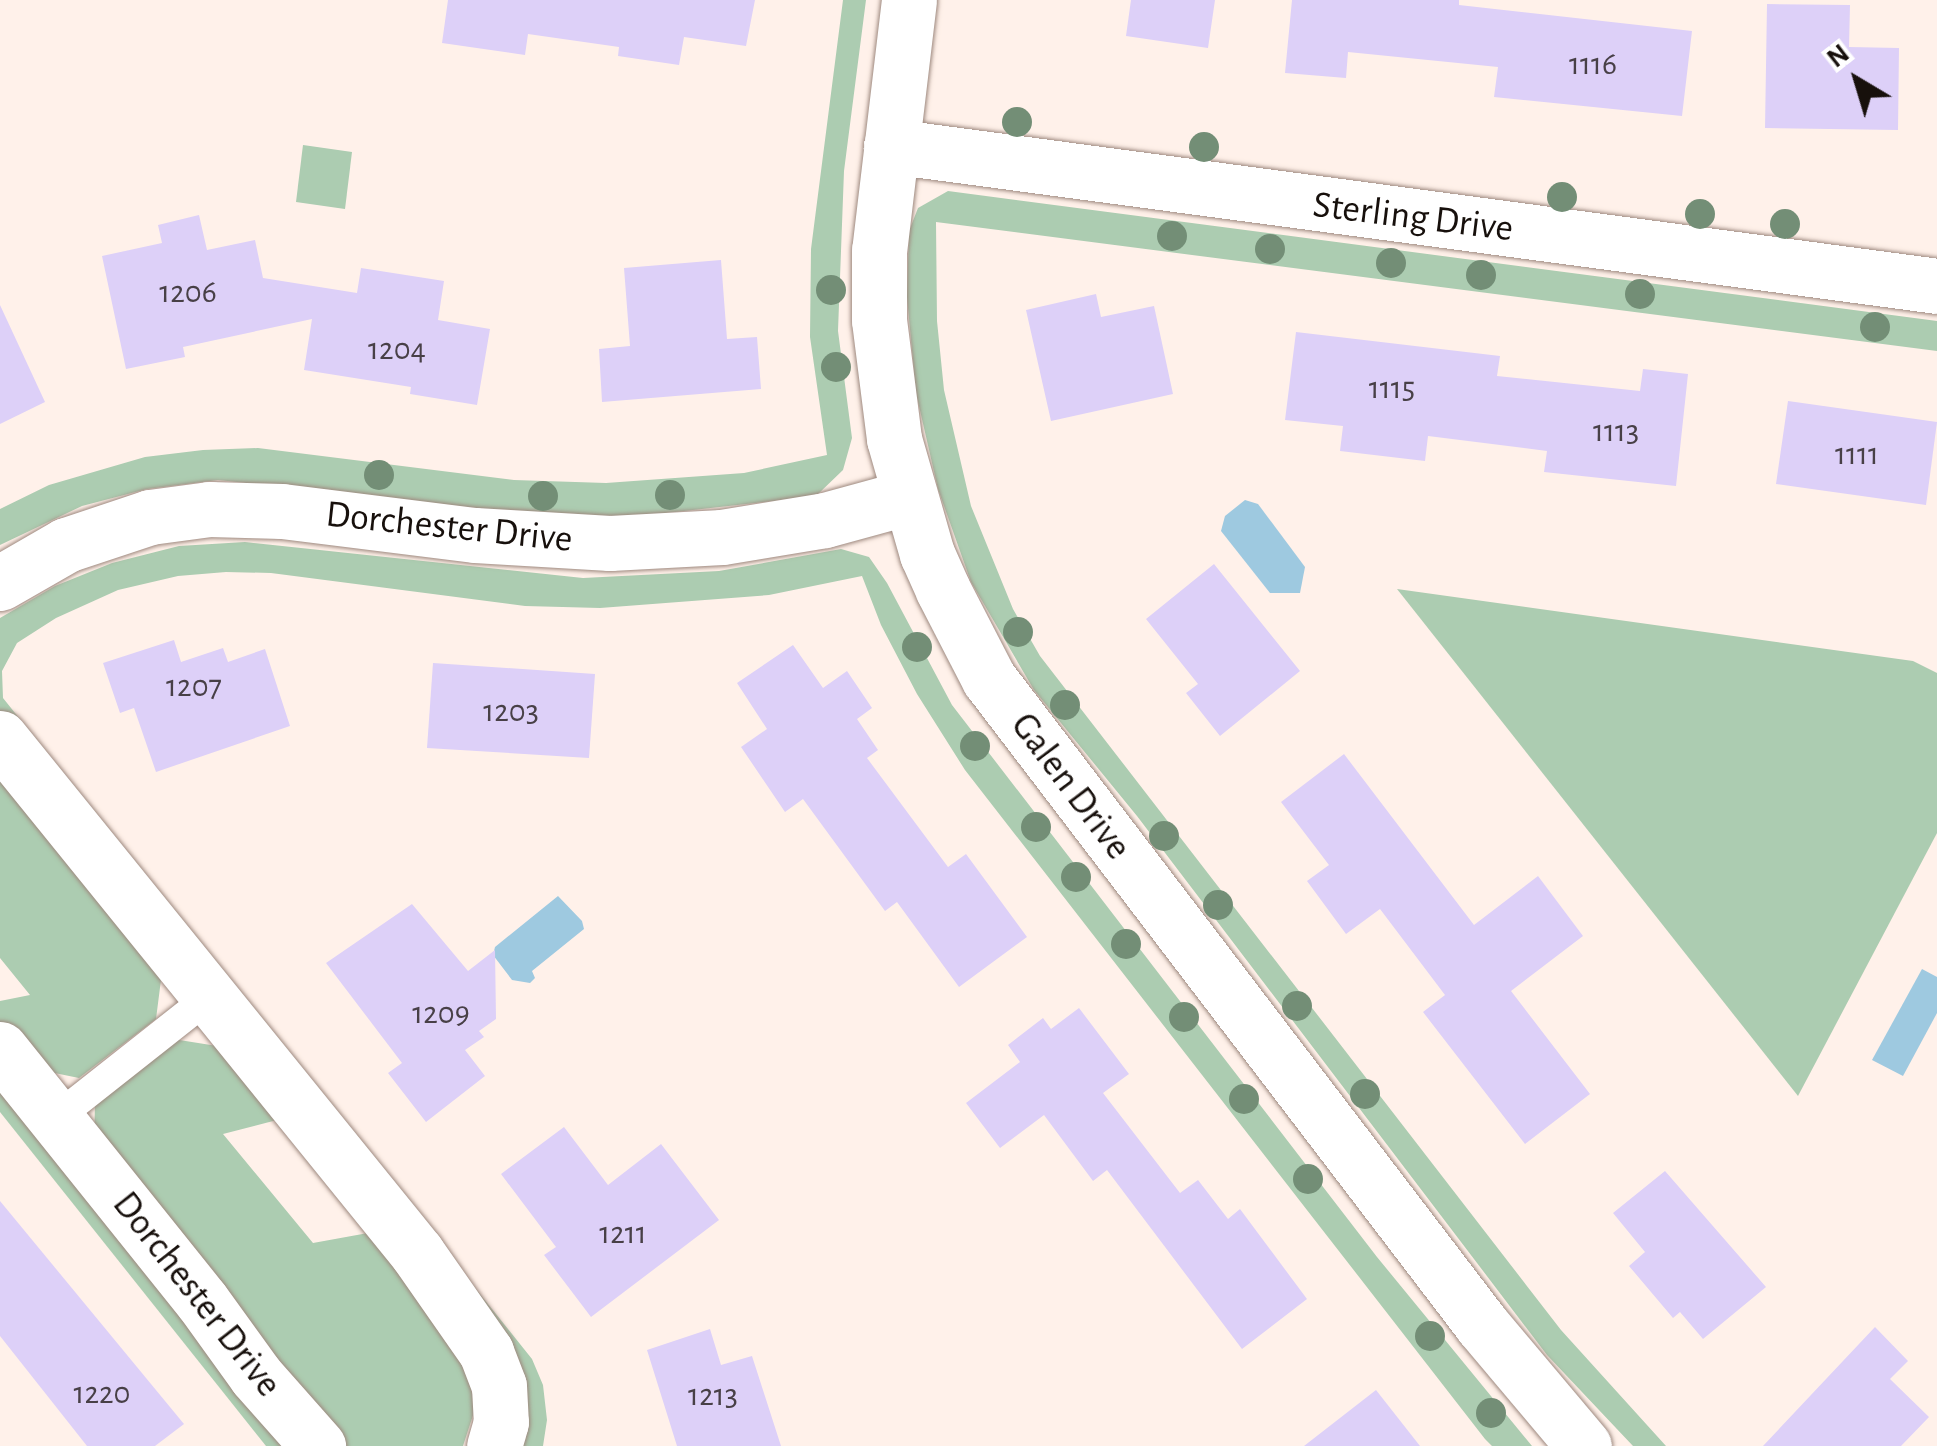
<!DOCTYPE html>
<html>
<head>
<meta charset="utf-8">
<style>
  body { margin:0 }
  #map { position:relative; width:1937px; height:1446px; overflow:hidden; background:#fff1ea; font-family:"Alegreya Sans",sans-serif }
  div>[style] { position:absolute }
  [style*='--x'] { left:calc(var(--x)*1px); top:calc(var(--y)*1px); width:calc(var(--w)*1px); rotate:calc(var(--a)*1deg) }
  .green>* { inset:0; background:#acccb1 }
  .water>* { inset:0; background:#9ec9e0 }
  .building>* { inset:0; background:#ddd0f8 }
  .roads { filter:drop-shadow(0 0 2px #9e897f) drop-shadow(0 0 2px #9e897f) }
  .lane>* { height:30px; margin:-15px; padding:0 15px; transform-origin:15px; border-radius:15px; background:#fff }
  .street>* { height:55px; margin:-27.5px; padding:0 27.5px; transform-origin:27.5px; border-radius:27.5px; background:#fff }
  .secondary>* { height:55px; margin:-27.5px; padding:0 27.5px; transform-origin:27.5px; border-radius:27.5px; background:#fff }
  .trees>* { width:30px; height:30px; margin:-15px; border-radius:50%; background:#738e76 }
  span { translate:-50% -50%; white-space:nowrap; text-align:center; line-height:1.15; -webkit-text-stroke:9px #fff; paint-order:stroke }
  .number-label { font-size:32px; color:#484047 }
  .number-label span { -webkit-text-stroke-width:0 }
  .street-label { font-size:38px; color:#17100c }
  .north { position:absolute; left:1807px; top:30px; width:100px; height:100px; -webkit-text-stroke:8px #fff; paint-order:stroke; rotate:322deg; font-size:28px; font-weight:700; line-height:40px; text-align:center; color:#17100c }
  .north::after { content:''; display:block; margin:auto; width:35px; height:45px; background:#17100c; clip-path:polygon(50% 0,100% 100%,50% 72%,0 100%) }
</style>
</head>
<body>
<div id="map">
  <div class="green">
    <i style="clip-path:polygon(843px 0,866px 0,844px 171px,838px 331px,852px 438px,843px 470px,816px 496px,596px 521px,218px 480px,147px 489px,82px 506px,0 545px,0 509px,49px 485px,145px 457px,203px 450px,258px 448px,514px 480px,606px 483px,744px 473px,827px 455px,810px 337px,811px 249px)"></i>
    <i style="clip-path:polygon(303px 145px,352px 152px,345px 209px,296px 202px)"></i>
    <i style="clip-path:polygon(948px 191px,1937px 321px,1937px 351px,936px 222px,937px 321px,944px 390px,971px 506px,1013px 609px,1040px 656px,1561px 1330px,1666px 1446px,1633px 1446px,1547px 1355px,1137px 816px,1034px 690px,971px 582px,938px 489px,916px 393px,907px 297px,909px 231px,918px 208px)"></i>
    <i style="clip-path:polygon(245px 542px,583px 578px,719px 571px,841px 549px,869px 557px,887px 583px,952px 705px,1377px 1257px,1532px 1446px,1492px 1446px,1485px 1439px,965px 770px,917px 694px,881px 625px,862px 576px,769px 595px,600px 608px,525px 606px,271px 573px,226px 572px,178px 576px,118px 590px,56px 618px,17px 643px,2px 671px,3px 698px,532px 1359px,543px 1385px,547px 1420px,543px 1446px,522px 1446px,526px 1438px,521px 1393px,0 718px,0 618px,55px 586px,112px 563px,179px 546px)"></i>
    <i style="clip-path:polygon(1397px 589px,1913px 661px,1937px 673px,1937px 833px,1798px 1096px)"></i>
    <i style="clip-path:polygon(0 769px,162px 972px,156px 1019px,79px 1078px,35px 1069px,0 1026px,0 1001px,30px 995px,0 958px)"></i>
    <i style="clip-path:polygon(173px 1039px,217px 1046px,277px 1120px,223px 1134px,313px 1243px,368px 1233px,467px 1365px,475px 1409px,463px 1446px,333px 1446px,94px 1145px,95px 1103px)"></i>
    <i style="clip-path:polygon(0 1079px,293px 1446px,266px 1446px,0 1112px)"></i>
  </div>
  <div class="water">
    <i style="clip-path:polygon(1245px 500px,1258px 504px,1305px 567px,1300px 593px,1270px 593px,1221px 531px,1225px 516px)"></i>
    <i style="clip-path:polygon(558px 896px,582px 921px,584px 929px,532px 971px,535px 978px,530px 983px,512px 980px,493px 955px,495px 947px)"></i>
    <i style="clip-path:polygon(1922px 969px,1937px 977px,1937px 1013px,1903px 1076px,1872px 1060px)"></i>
  </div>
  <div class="building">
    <i style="clip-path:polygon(448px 0,755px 0,746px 46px,684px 37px,679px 65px,618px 56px,619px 47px,528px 34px,525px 55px,442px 43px)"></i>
    <i style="clip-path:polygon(1131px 0,1215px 0,1208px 48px,1126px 36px)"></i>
    <i style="clip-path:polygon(1292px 0,1459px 0,1459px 5px,1692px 31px,1682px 116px,1494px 97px,1498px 67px,1348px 52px,1346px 78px,1285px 73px)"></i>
    <i style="clip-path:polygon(1767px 4px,1850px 5px,1849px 47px,1899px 48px,1898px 130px,1765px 128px)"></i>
    <i style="clip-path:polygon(199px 215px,207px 250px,255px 240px,263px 278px,357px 293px,361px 268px,444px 281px,438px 320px,490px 329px,477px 405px,410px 394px,411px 387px,304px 370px,312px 319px,183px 347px,185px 357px,126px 369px,102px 256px,162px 243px,158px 225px)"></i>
    <i style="clip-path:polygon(721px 260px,727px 339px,757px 337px,761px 389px,602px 402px,599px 349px,630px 346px,624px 268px)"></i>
    <i style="clip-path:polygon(1096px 294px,1101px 317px,1154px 306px,1173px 394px,1051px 421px,1026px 310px)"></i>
    <i style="clip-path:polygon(0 305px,45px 402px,0 424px)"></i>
    <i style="clip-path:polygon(1296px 332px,1500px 356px,1497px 376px,1640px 391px,1643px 369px,1688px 374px,1676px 486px,1544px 472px,1547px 451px,1428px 436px,1425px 461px,1340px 451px,1343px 426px,1285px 420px)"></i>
    <i style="clip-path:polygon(1788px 401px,1937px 422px,1926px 505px,1776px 484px)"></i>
    <i style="clip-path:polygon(1214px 564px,1300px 671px,1220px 736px,1186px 693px,1198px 684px,1146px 619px)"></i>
    <i style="clip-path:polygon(174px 640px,181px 662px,223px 648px,228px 662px,265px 649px,290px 726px,156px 772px,134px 708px,120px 713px,103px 663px)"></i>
    <i style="clip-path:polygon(793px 645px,823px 688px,847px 671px,872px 708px,857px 719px,878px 750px,867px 758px,948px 867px,966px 854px,1027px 937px,959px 987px,897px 902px,885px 911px,803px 799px,785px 812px,741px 747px,767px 729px,737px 683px)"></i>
    <i style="clip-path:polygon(433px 663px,595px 674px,589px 758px,427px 748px)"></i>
    <i style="clip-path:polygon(1344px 754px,1474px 925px,1538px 876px,1583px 936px,1511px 991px,1590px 1094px,1525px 1144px,1423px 1012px,1445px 995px,1380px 909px,1346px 934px,1307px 881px,1329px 865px,1281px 802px)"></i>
    <i style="clip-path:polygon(412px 904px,468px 971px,495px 950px,496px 1019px,479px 1031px,484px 1037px,465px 1050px,485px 1076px,426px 1122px,388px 1073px,402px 1063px,326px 963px)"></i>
    <i style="clip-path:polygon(1079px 1008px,1129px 1074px,1103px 1093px,1180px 1193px,1198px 1180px,1228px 1219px,1240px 1209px,1307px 1299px,1242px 1349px,1107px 1170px,1093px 1181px,1044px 1115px,1000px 1148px,966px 1103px,1020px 1062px,1008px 1045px,1043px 1018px,1051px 1029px)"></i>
    <i style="clip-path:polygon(564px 1127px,608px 1185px,661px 1144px,719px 1220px,591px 1317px,544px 1255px,556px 1247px,501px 1174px)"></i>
    <i style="clip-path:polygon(1665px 1171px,1766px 1287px,1703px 1339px,1680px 1312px,1673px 1318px,1629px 1266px,1645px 1252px,1613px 1213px)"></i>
    <i style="clip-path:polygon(0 1201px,184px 1424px,155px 1446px,87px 1446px,0 1336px)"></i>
    <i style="clip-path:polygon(1875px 1327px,1908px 1361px,1890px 1379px,1929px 1417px,1901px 1446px,1763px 1446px)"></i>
    <i style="clip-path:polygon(710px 1329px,721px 1365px,752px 1356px,781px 1446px,677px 1446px,647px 1350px)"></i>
    <i style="clip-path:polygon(1376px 1390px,1420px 1446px,1304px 1446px)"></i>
  </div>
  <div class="roads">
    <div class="lane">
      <i style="--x:56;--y:1118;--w:194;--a:-38.3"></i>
    </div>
    <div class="street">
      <i style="--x:891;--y:146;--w:1055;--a:7.62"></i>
      <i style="--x:0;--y:583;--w:76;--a:-29.9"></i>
      <i style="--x:66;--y:545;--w:89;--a:-18.4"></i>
      <i style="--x:150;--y:517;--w:60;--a:-7.7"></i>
      <i style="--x:209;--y:509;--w:73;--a:1.6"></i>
      <i style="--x:282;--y:511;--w:194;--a:7.1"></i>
      <i style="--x:475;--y:535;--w:135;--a:3.4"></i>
      <i style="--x:610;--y:543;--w:112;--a:-3.1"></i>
      <i style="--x:722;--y:537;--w:104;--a:-9.4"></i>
      <i style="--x:825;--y:520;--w:87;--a:-15.3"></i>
      <i style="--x:0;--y:738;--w:663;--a:51"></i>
      <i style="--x:417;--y:1253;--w:121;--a:55.1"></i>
      <i style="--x:486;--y:1352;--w:36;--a:69"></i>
      <i style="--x:499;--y:1386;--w:36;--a:87"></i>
      <i style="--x:501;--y:1422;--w:25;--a:106"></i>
      <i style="--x:0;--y:1049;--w:323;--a:51.3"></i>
      <i style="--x:202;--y:1301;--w:92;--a:54.2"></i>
      <i style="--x:256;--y:1376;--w:94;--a:48.5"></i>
    </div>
    <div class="secondary">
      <i style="--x:909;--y:0;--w:252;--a:96.8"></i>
      <i style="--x:879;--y:250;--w:70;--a:90"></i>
      <i style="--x:879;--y:320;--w:120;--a:82.8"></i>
      <i style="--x:894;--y:439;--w:120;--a:74"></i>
      <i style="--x:927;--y:554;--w:39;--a:66"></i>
      <i style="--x:943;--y:590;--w:100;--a:62.7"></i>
      <i style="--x:989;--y:679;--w:813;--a:52.65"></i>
      <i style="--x:1482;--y:1325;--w:158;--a:49.9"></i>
    </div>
  </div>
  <div class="trees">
    <i style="left:1017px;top:122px"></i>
    <i style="left:1204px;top:147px"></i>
    <i style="left:1562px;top:197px"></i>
    <i style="left:1700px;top:214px"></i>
    <i style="left:1785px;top:224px"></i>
    <i style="left:1172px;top:236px"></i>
    <i style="left:1270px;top:249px"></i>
    <i style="left:1391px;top:263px"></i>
    <i style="left:1481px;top:275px"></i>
    <i style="left:831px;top:290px"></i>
    <i style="left:1640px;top:294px"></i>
    <i style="left:1875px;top:327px"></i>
    <i style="left:836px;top:367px"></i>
    <i style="left:379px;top:475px"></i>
    <i style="left:670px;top:495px"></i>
    <i style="left:543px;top:496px"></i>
    <i style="left:1018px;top:632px"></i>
    <i style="left:917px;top:647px"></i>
    <i style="left:1065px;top:705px"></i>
    <i style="left:975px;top:746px"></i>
    <i style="left:1036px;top:827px"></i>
    <i style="left:1164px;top:836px"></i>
    <i style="left:1076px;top:877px"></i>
    <i style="left:1218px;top:905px"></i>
    <i style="left:1126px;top:944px"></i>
    <i style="left:1297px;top:1006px"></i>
    <i style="left:1184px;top:1017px"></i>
    <i style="left:1365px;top:1094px"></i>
    <i style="left:1244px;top:1099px"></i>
    <i style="left:1308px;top:1179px"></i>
    <i style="left:1430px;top:1336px"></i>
    <i style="left:1491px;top:1413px"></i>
  </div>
  <div class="number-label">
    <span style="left:1593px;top:64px">1116</span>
    <span style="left:188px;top:292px">1206</span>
    <span style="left:397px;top:349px">1204</span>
    <span style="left:1392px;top:388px">1115</span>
    <span style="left:1616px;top:431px">1113</span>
    <span style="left:1857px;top:454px">1111</span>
    <span style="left:194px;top:686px">1207</span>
    <span style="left:511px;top:711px">1203</span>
    <span style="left:441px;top:1013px">1209</span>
    <span style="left:623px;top:1233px">1211</span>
    <span style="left:102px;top:1393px">1220</span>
    <span style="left:713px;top:1395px">1213</span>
  </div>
  <div class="street-label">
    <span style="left:1413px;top:218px;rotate:7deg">Sterling Drive</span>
    <span style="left:449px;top:528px;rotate:6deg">Dorchester Drive</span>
    <span style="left:1070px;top:787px;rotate:53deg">Galen Drive</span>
    <span style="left:196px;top:1295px;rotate:52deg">Dorchester Drive</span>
  </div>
  <div class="north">N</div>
</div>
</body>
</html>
